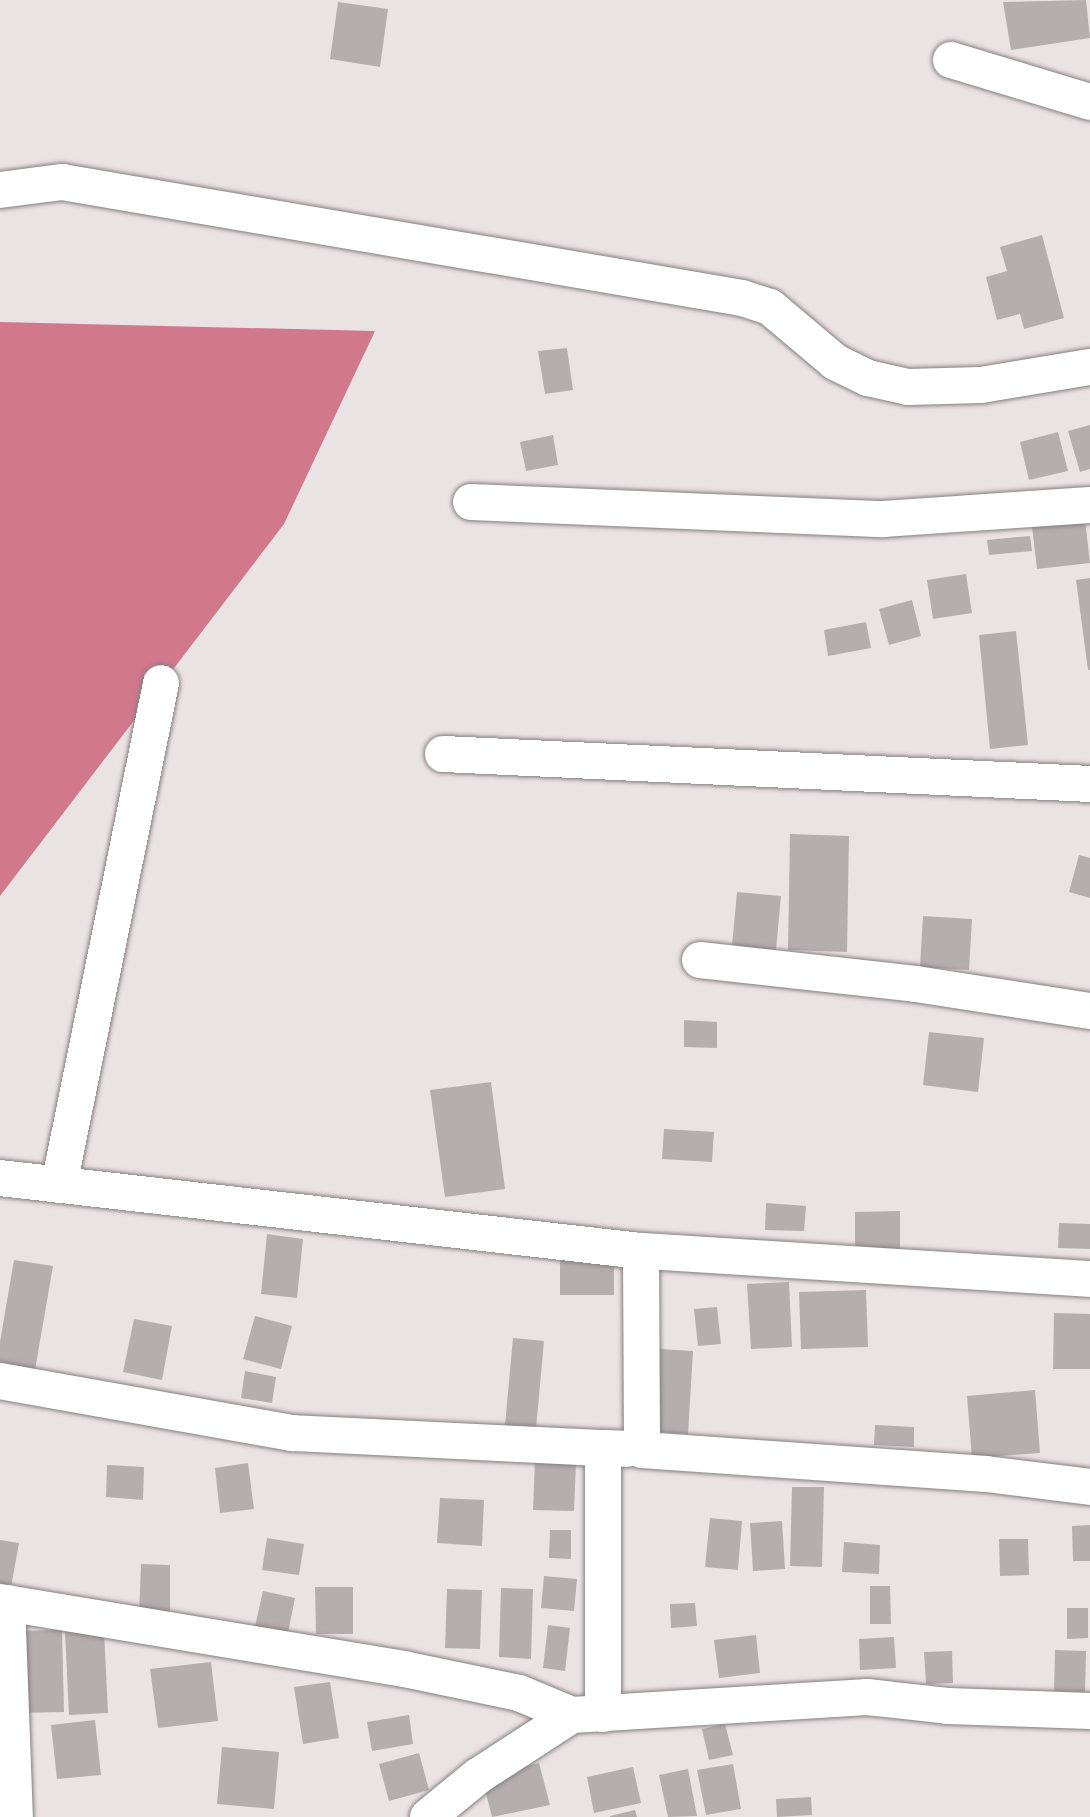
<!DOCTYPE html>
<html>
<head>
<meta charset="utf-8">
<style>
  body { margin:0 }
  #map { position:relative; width:1090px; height:1817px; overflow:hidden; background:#eae3e4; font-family:"Archivo Narrow",sans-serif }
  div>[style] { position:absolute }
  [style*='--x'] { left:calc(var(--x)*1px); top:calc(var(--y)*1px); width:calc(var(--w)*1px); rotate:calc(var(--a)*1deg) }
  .water>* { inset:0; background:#d1788d }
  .building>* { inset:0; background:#b5aeaf }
  .roads { filter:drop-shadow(0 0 2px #857f80) drop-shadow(0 0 2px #857f80) }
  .minor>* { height:36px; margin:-18px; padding:0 18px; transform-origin:18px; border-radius:18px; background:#fff }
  span { translate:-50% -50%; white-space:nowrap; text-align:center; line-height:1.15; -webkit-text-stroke:8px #eae3e4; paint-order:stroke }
</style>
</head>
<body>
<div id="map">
  <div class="water">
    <i style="clip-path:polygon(0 322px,375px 331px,284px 524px,0 896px)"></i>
  </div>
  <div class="building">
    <i style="clip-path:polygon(1086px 0,1090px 38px,1011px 50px,1003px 2px)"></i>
    <i style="clip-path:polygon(338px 2px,388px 9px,380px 67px,330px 59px)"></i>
    <i style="clip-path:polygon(1042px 235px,1064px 318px,1024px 329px,1020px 314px,997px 320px,986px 277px,1007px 271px,1000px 247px)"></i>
    <i style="clip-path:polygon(567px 348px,573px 390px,545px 394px,538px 351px)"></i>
    <i style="clip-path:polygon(1090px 425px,1090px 469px,1080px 472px,1068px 431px)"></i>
    <i style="clip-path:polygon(1058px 432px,1068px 471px,1029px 480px,1020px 442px)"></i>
    <i style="clip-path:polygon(553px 435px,558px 465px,526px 471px,520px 442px)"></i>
    <i style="clip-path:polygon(1085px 520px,1090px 563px,1037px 569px,1032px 526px)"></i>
    <i style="clip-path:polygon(1030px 536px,1032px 551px,989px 555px,987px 540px)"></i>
    <i style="clip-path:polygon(966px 574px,972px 613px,933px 619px,927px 580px)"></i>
    <i style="clip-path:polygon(1090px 578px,1090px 670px,1088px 670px,1076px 580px)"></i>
    <i style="clip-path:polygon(912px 600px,921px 636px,889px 645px,879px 609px)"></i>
    <i style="clip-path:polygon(866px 622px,871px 648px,828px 656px,824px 630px)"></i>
    <i style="clip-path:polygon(1016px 631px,1028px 745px,990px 749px,979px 635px)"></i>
    <i style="clip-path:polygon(790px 834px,849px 836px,847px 952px,788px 950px)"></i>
    <i style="clip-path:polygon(1079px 855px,1090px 858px,1090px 898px,1069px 892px)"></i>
    <i style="clip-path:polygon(737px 892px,781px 896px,776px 950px,732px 946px)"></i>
    <i style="clip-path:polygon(923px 916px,972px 919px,969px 970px,920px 967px)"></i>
    <i style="clip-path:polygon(684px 1020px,717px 1022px,717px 1048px,684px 1047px)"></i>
    <i style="clip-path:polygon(929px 1032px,984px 1038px,978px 1092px,923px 1085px)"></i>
    <i style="clip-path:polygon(491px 1082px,505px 1189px,445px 1197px,430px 1090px)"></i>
    <i style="clip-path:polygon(664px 1129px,714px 1132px,712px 1162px,662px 1159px)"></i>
    <i style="clip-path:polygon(766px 1203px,806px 1206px,804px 1231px,765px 1230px)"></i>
    <i style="clip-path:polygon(900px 1211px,900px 1249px,855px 1249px,855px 1212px)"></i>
    <i style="clip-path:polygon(1059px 1223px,1090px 1224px,1090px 1249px,1058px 1248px)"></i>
    <i style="clip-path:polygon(267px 1234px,303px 1239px,297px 1298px,261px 1294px)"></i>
    <i style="clip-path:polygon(560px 1256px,614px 1256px,614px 1295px,560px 1295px)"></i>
    <i style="clip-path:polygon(14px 1260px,53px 1266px,35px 1370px,0 1364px,0 1342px)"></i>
    <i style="clip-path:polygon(789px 1282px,792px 1347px,751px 1349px,747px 1284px)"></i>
    <i style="clip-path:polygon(866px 1290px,868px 1347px,801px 1349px,799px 1292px)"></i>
    <i style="clip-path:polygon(717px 1307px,721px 1344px,698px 1346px,694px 1309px)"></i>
    <i style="clip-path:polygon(1054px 1313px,1090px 1314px,1090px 1369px,1053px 1369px)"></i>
    <i style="clip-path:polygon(255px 1316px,292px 1326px,281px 1369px,243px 1359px)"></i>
    <i style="clip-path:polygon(134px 1319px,172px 1326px,162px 1380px,123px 1372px)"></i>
    <i style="clip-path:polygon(513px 1338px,544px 1341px,536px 1429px,505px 1425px)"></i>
    <i style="clip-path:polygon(628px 1347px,693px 1351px,688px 1434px,624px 1430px)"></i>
    <i style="clip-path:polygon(245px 1371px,276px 1377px,272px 1403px,241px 1398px)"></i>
    <i style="clip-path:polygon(1035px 1390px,1040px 1453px,972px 1458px,967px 1396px)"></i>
    <i style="clip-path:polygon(875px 1425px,914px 1427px,914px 1447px,874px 1445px)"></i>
    <i style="clip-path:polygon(535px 1460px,576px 1463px,574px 1511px,533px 1510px)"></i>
    <i style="clip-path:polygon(248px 1463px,254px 1509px,220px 1513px,215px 1468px)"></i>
    <i style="clip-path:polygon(107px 1465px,144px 1467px,143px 1500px,106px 1497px)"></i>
    <i style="clip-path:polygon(792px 1487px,824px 1487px,822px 1567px,790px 1566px)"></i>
    <i style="clip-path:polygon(440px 1498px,484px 1500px,482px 1546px,437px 1543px)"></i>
    <i style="clip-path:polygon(710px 1518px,742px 1521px,738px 1570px,705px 1567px)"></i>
    <i style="clip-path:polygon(782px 1521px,785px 1569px,753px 1571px,750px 1523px)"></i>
    <i style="clip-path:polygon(1090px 1525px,1090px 1561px,1073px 1561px,1072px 1526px)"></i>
    <i style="clip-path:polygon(550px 1530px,571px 1530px,571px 1559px,549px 1558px)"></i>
    <i style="clip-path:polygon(267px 1538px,304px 1544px,299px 1575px,262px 1570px)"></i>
    <i style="clip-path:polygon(999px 1539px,1028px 1539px,1029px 1575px,1000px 1576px)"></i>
    <i style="clip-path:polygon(0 1540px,19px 1543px,11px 1587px,0 1585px)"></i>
    <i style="clip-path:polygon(844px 1542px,880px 1545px,879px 1574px,842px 1572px)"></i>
    <i style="clip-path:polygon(141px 1564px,170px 1565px,170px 1617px,139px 1616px)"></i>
    <i style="clip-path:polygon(544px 1576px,577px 1579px,574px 1611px,541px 1608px)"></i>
    <i style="clip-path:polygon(870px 1586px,890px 1586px,891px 1624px,870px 1624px)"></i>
    <i style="clip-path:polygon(315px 1587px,353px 1587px,353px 1634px,316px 1634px)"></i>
    <i style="clip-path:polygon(501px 1588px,533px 1589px,531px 1659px,499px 1657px)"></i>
    <i style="clip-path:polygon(447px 1589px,482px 1590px,480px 1649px,445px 1648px)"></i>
    <i style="clip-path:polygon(263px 1591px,295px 1598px,287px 1638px,254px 1631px)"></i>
    <i style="clip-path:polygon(695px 1603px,697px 1626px,671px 1628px,670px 1604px)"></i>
    <i style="clip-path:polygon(1067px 1608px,1088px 1608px,1088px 1638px,1067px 1639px)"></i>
    <i style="clip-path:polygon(548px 1625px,570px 1628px,565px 1671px,543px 1668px)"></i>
    <i style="clip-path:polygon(62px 1630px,64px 1712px,15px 1713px,13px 1631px)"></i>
    <i style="clip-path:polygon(104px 1630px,108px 1713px,69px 1715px,65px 1632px)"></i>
    <i style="clip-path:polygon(756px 1635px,760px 1673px,719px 1678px,714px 1640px)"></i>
    <i style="clip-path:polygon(894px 1637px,896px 1668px,860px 1670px,859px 1639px)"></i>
    <i style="clip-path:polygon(1055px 1650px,1086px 1651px,1085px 1692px,1054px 1691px)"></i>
    <i style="clip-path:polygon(952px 1651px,953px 1683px,926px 1684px,924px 1652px)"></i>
    <i style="clip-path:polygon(211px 1662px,218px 1721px,158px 1728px,150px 1669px)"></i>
    <i style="clip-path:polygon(330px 1682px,339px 1738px,303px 1744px,294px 1687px)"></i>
    <i style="clip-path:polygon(409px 1715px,413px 1744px,372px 1751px,367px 1722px)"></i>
    <i style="clip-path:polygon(95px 1720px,101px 1775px,57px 1779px,51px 1725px)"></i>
    <i style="clip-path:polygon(725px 1724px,733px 1755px,709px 1760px,702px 1729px)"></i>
    <i style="clip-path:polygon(222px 1747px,279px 1752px,274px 1809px,217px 1804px)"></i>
    <i style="clip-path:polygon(419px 1753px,429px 1790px,389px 1801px,379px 1764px)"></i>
    <i style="clip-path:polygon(539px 1763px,550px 1805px,492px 1817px,482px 1778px)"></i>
    <i style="clip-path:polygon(733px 1764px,741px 1809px,706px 1815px,697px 1770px)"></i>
    <i style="clip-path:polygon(633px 1767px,641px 1803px,594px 1813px,587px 1777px)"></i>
    <i style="clip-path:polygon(688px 1769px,697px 1816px,668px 1817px,659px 1775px)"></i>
    <i style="clip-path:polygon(811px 1797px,812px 1815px,777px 1817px,776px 1799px)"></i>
    <i style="clip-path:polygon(635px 1810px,637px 1817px,610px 1817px,610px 1816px)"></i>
  </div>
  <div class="roads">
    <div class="minor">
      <i style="--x:951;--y:60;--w:145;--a:16.8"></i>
      <i style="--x:0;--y:190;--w:63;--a:-7.4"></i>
      <i style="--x:62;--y:182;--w:690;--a:9.68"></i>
      <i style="--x:742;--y:298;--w:29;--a:18"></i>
      <i style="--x:770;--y:307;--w:85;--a:40.2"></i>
      <i style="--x:835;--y:362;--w:37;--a:26"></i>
      <i style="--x:868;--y:378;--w:41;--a:12.7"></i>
      <i style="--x:908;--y:387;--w:73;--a:-1.6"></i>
      <i style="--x:981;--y:385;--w:110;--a:-9.4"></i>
      <i style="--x:471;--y:502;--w:412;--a:2.4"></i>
      <i style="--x:883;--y:519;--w:207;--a:-3.9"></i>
      <i style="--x:443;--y:754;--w:648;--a:2.65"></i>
      <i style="--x:700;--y:960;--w:217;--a:6.3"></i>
      <i style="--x:916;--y:984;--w:176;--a:8.8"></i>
      <i style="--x:0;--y:1178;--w:645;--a:6.5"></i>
      <i style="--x:59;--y:1185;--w:512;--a:-78.51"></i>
      <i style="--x:1090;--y:1279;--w:450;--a:-176.4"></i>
      <i style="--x:641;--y:1251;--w:199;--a:89.7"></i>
      <i style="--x:642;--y:1450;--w:345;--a:4"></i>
      <i style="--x:986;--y:1474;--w:105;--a:7.1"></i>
      <i style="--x:0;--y:1381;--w:297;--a:10.1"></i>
      <i style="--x:292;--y:1433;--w:311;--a:2.8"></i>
      <i style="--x:0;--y:1602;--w:410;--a:9.4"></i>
      <i style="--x:404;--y:1669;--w:117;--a:11.8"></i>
      <i style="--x:519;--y:1693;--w:57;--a:22.5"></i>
      <i style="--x:572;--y:1715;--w:296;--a:-3.5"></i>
      <i style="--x:867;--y:1697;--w:81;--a:6.3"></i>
      <i style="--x:948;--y:1706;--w:142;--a:2"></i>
      <i style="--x:7;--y:1603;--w:214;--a:87.9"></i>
      <i style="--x:603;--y:1714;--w:266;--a:-90"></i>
      <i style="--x:603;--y:1448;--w:24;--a:2"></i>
      <i style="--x:428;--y:1817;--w:65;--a:-39.4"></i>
      <i style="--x:478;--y:1776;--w:112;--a:-33"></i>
    </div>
  </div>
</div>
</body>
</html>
